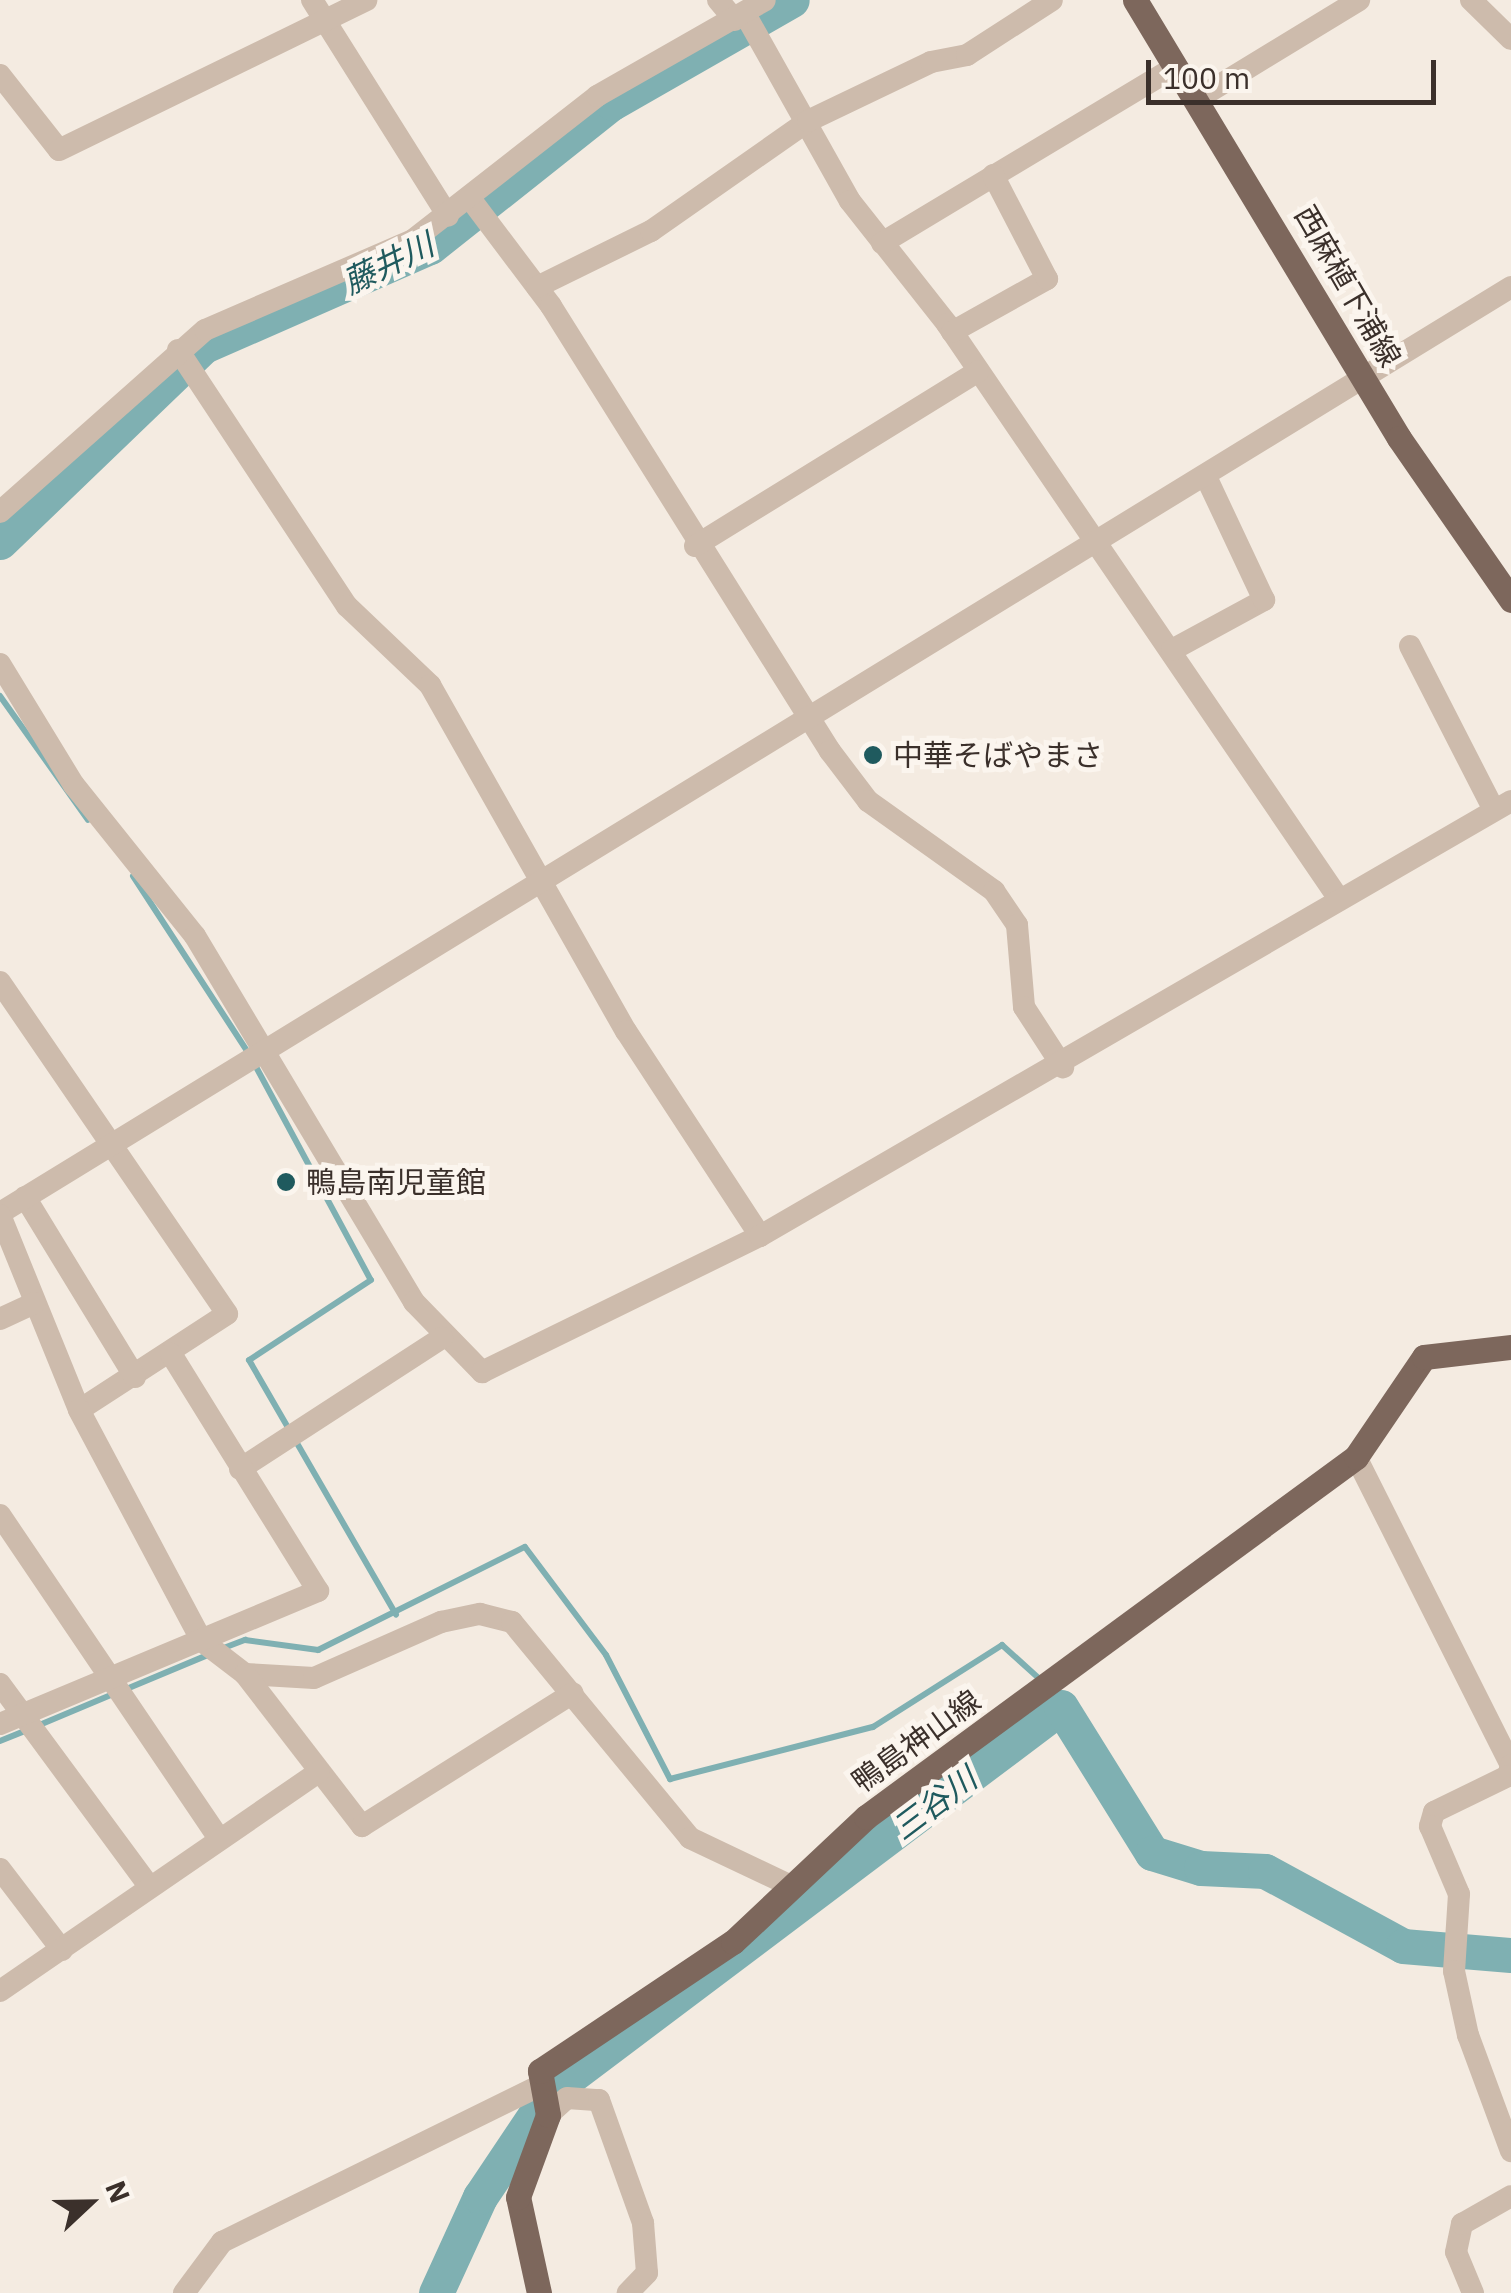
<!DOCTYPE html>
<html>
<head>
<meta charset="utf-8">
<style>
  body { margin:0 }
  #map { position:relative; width:1511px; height:2293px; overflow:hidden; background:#f4ebe1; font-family:"IBM Plex Sans","Noto Sans JP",sans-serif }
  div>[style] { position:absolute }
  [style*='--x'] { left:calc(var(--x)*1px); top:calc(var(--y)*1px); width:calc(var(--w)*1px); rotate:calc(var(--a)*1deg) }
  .stream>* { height:6px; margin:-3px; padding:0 3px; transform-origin:3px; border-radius:3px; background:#7fb0b2 }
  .river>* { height:35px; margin:-17.5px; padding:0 17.5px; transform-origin:17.5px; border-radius:17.5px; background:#7fb0b2 }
  .minor>* { height:22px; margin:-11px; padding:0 11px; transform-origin:11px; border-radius:11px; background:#cdbbac }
  .major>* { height:25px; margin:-12.5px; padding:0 12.5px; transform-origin:12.5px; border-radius:12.5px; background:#7d675c }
  .dots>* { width:28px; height:28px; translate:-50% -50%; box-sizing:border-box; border:5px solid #fbf5ee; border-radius:50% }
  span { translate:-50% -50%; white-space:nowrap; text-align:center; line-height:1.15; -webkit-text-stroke:10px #fbf5ee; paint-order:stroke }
  .street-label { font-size:30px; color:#3b302b }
  .poi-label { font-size:30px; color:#3b302b }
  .left { translate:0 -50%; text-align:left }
  .water-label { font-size:32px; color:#1f5a5e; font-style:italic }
  .north { position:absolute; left:40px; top:2153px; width:100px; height:100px; -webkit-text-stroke:8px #fbf5ee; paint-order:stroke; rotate:68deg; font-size:28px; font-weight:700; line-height:40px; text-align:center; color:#3b302b }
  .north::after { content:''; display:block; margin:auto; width:35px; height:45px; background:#3b302b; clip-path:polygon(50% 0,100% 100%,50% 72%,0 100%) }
  .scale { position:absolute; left:1146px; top:60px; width:290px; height:45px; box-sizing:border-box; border:5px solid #3b302b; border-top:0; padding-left:12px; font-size:30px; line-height:35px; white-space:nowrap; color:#3b302b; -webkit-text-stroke:8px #fbf5ee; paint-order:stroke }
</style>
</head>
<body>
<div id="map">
  <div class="stream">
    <i style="--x:0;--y:696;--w:152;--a:54.6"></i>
    <i style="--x:133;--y:876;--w:212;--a:56.9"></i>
    <i style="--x:255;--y:1065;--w:244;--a:61.7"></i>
    <i style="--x:371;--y:1280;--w:146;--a:146.7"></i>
    <i style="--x:249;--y:1360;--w:294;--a:60"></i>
    <i style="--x:221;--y:1649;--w:26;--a:-21"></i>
    <i style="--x:245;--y:1640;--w:74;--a:7.8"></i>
    <i style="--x:318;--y:1650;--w:231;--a:-26.5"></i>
    <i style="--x:525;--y:1547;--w:135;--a:53.1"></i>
    <i style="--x:606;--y:1655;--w:140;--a:62.7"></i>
    <i style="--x:670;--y:1779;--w:210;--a:-14.4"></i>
    <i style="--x:873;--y:1727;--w:153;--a:-32.4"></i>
    <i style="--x:1002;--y:1645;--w:55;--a:42.1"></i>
    <i style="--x:124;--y:1690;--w:93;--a:-22.7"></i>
    <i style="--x:1050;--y:1692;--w:19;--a:54"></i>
    <i style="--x:37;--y:1726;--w:82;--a:-22.8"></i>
    <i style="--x:0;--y:1741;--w:27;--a:-22"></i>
  </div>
  <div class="river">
    <i style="--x:0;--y:542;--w:283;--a:-43.9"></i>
    <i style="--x:204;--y:346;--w:247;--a:-23.7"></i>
    <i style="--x:430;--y:247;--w:232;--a:-38.4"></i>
    <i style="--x:612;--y:103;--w:207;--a:-29.8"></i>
    <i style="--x:436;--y:2293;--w:106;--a:-65.4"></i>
    <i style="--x:480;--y:2197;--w:128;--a:-56.2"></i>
    <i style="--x:551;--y:2091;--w:638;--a:-36.98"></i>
    <i style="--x:1061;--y:1707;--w:172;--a:58.1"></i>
    <i style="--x:1152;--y:1853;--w:51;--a:17"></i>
    <i style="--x:1201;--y:1868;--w:64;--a:2.7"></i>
    <i style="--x:1265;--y:1871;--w:157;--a:28.5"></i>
    <i style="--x:1403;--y:1946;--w:108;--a:4.8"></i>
  </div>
  <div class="minor">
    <i style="--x:312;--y:0;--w:255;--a:57.8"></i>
    <i style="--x:718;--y:0;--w:26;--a:50"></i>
    <i style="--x:1471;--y:0;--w:56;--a:44.3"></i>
    <i style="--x:745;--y:14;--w:214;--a:60.7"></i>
    <i style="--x:850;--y:201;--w:157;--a:51.7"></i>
    <i style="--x:947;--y:324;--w:696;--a:55.72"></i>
    <i style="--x:0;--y:75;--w:95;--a:51.8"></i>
    <i style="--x:59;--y:150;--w:342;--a:-26"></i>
    <i style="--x:1197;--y:99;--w:190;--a:-31.4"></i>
    <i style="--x:472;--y:201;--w:131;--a:53"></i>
    <i style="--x:551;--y:306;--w:525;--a:57.91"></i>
    <i style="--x:830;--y:751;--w:63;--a:52.8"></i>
    <i style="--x:868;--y:801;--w:155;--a:35.5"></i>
    <i style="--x:994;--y:891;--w:41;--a:55.9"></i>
    <i style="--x:1017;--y:925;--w:82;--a:85.1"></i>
    <i style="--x:1024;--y:1007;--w:72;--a:57"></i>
    <i style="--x:882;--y:243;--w:343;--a:-31"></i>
    <i style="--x:537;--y:287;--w:127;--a:-26.2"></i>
    <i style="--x:651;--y:231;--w:192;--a:-35"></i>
    <i style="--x:808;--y:121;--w:136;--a:-25.6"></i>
    <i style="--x:931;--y:62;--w:37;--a:-11"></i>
    <i style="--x:967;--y:55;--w:101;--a:-32.9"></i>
    <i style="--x:952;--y:332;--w:109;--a:-29.2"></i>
    <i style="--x:1047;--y:279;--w:117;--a:-117.4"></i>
    <i style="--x:178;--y:350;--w:307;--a:56.6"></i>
    <i style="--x:347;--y:606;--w:115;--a:43.6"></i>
    <i style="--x:430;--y:685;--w:398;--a:60.5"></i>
    <i style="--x:626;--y:1031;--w:245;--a:56.8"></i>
    <i style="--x:0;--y:512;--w:274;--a:-41.6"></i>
    <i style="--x:205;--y:330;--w:227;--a:-23.4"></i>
    <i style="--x:413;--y:240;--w:234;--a:-38"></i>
    <i style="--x:597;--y:96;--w:193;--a:-29.7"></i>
    <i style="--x:695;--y:546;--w:333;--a:-31.7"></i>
    <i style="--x:1410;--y:646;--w:184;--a:62.9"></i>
    <i style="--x:1172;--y:650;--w:105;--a:-28.5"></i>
    <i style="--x:1264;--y:600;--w:136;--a:-115.2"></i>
    <i style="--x:0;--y:664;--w:142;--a:58.6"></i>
    <i style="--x:74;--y:785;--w:193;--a:51.3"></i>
    <i style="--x:195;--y:936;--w:427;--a:59.1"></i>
    <i style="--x:414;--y:1302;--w:98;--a:45.8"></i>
    <i style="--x:482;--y:1372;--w:309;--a:-26.1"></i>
    <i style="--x:760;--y:1236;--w:868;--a:-30.08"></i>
    <i style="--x:0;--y:982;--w:402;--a:55.6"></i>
    <i style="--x:227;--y:1314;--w:176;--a:147"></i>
    <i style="--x:25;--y:1197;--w:211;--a:58.6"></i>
    <i style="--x:0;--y:1213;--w:1772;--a:-31.5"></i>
    <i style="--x:0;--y:1215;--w:210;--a:67.9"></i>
    <i style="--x:79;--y:1410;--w:262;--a:62"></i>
    <i style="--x:202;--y:1641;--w:54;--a:37.5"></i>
    <i style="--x:245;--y:1674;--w:69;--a:3.3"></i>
    <i style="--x:314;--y:1678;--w:139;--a:-23.8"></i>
    <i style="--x:441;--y:1622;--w:40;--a:-12"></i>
    <i style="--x:480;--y:1614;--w:33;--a:14"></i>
    <i style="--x:512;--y:1622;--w:280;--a:50.5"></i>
    <i style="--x:690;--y:1838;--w:114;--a:25.4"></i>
    <i style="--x:0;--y:1319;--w:38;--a:-25"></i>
    <i style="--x:1356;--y:1457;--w:345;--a:63.3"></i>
    <i style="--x:1511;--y:1765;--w:11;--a:105"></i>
    <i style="--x:1508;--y:1776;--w:82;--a:154.1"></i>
    <i style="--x:1434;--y:1812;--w:15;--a:106"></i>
    <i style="--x:1430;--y:1826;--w:74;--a:66.9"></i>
    <i style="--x:1459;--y:1894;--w:77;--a:93.7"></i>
    <i style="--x:1454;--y:1971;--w:66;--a:77.7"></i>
    <i style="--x:1468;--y:2035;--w:124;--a:69.7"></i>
    <i style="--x:240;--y:1469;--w:241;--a:-33"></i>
    <i style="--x:0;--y:1515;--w:387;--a:55.9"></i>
    <i style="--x:245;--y:1674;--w:192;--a:52.4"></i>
    <i style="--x:362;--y:1826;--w:249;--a:-32.2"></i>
    <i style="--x:0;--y:1684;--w:251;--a:53.6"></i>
    <i style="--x:0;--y:1724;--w:345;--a:-22.7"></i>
    <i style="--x:318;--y:1591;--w:279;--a:-121.8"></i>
    <i style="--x:0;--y:1869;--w:102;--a:52.6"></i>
    <i style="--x:0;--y:1991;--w:387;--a:-34.5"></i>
    <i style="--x:548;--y:2115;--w:25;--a:-42"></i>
    <i style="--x:567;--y:2098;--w:32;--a:4"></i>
    <i style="--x:599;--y:2100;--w:131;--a:70.3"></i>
    <i style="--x:643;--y:2223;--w:50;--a:85.4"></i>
    <i style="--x:647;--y:2273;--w:28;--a:134"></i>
    <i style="--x:184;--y:2293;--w:64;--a:-53.3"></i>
    <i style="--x:222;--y:2242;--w:353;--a:-26.2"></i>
    <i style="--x:1473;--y:2293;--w:44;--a:-112.5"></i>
    <i style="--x:1456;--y:2252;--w:29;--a:-78"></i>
    <i style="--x:1462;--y:2224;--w:56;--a:-29.7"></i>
  </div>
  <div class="major">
    <i style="--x:1135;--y:0;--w:511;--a:58.92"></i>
    <i style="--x:1399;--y:438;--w:197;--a:55.3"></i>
    <i style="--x:539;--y:2293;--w:98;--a:-102.3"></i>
    <i style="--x:518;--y:2197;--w:87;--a:-69.9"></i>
    <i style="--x:548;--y:2115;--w:45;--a:-100.3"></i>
    <i style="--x:540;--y:2071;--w:232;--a:-33.8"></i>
    <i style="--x:733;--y:1942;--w:183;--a:-43.2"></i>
    <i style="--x:866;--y:1817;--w:608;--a:-36.3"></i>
    <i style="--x:1356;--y:1457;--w:121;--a:-55.8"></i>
    <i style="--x:1424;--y:1357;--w:88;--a:-6.6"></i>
  </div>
  <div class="dots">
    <i style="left:873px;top:755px;background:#1f5a5e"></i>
    <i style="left:286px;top:1182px;background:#1f5a5e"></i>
  </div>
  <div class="street-label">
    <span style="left:1348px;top:286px;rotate:60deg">西麻植下浦線</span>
    <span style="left:916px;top:1741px;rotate:-36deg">鴨島神山線</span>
  </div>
  <div class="poi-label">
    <span class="left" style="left:893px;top:755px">中華そばやまさ</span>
    <span class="left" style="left:306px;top:1182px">鴨島南児童館</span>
  </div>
  <div class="water-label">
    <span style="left:388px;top:263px;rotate:-26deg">藤井川</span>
    <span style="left:934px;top:1803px;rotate:-37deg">三谷川</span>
  </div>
  <div class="north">N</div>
  <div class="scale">100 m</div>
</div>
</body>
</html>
